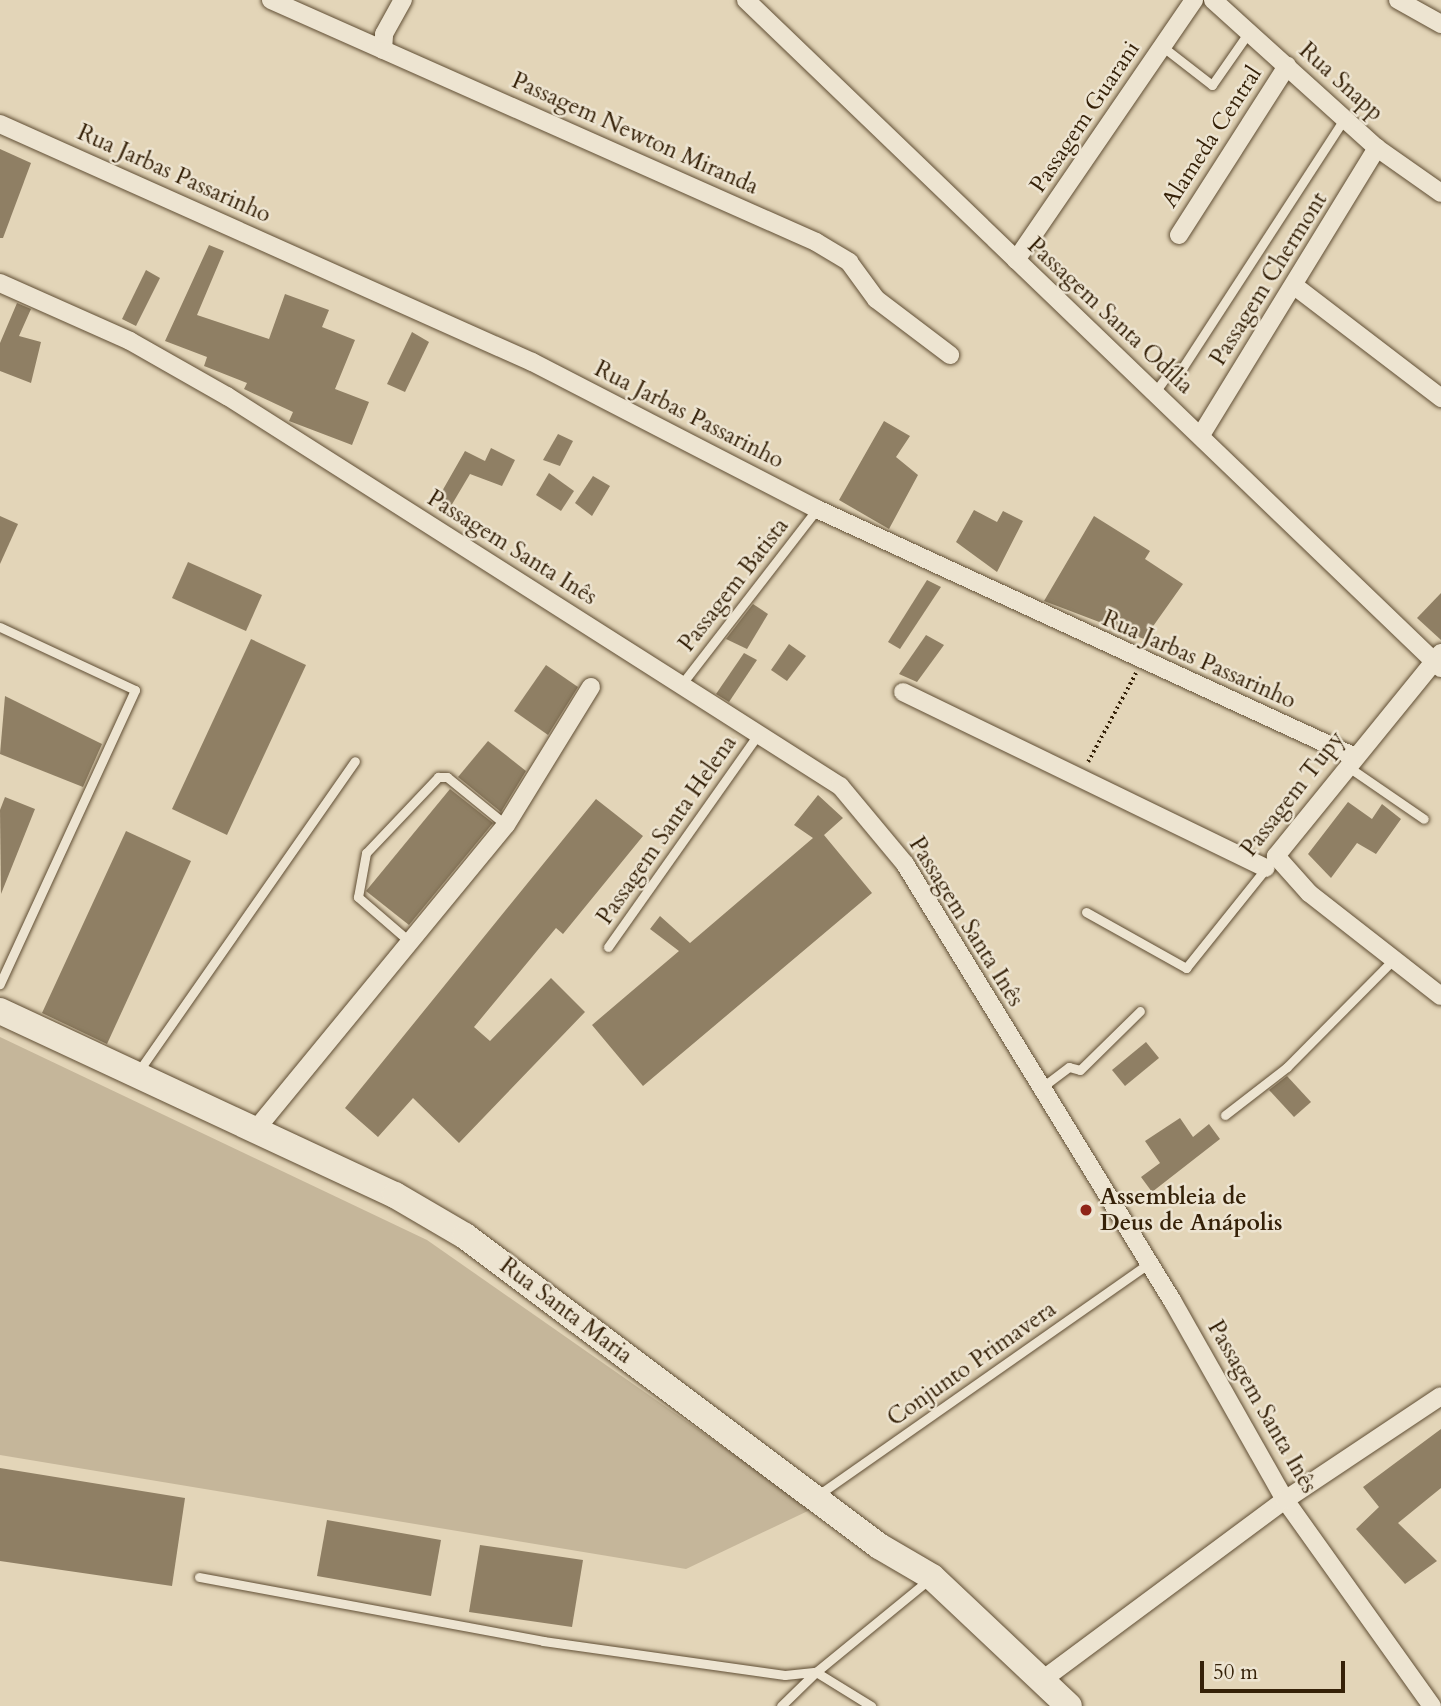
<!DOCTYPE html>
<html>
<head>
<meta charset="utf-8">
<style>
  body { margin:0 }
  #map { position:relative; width:1441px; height:1706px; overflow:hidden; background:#e3d5b8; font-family:Cardo,serif }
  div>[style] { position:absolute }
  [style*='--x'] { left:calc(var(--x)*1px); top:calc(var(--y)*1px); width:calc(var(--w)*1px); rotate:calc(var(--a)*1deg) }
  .green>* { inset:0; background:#c5b69a }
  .building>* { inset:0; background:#8f7f64 }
  .path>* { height:3.5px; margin-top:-1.75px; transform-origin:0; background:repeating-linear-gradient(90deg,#352108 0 2px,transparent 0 5.5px) }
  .roads { filter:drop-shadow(0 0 2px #604e34) drop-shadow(0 0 2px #604e34) }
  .lane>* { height:9px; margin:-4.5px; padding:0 4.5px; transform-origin:4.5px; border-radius:4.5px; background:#ede4d1 }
  .street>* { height:18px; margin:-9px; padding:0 9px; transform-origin:9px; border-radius:9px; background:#ede4d1 }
  .secondary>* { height:26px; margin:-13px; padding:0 13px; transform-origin:13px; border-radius:13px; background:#ede4d1 }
  .dots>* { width:19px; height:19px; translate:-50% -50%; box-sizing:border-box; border:4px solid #ede4d1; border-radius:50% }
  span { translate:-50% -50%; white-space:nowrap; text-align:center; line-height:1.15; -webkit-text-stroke:5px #ede4d1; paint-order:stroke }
  .street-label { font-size:23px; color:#352108 }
  .poi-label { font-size:23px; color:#352108; font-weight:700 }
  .left { translate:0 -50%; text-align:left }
  .scale { position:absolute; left:1200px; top:1661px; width:145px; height:32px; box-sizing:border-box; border:4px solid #352108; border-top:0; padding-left:9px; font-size:21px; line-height:24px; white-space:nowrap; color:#352108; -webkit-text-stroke:5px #ede4d1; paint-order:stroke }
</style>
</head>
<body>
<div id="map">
  <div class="green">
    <i style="clip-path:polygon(0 1037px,427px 1240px,812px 1509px,686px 1569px,0 1455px)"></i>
  </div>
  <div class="building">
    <i style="clip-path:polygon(0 149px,31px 163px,3px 238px,0 238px)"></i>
    <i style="clip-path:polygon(209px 245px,224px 251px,197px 315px,269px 339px,285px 294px,329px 310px,322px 327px,355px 340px,335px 389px,369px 402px,352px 445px,289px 421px,293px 412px,244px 389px,247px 383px,204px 366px,207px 357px,165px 341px)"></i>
    <i style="clip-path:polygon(146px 270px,160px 278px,136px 326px,122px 319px)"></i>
    <i style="clip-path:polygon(17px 303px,31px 309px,19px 336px,41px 342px,31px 383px,0 371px,0 343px)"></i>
    <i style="clip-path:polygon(412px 332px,429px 342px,405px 392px,387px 384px)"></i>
    <i style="clip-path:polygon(884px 421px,910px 436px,896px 457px,918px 475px,889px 529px,839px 500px)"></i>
    <i style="clip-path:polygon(558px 434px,573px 441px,560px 466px,543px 460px)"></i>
    <i style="clip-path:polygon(491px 448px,515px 460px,502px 486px,470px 474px,451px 506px,437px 500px,465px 451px,485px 461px)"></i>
    <i style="clip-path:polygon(549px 473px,574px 491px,561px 511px,536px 495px)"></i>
    <i style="clip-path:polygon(593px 476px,610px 486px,592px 516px,575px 503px)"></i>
    <i style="clip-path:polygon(974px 510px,997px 522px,1003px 511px,1023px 521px,997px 572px,956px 542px)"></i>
    <i style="clip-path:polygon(0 516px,18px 524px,0 564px)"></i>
    <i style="clip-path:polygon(1094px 516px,1150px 551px,1145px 559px,1183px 584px,1144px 639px,1044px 601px)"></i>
    <i style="clip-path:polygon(188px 562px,262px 595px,246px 631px,172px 598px)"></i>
    <i style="clip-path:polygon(927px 580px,941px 587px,900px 649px,888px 642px)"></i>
    <i style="clip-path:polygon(1441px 593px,1441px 640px,1417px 618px)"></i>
    <i style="clip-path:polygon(753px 604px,768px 614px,747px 649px,726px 639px)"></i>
    <i style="clip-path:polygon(926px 635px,944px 645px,917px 682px,899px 674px)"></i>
    <i style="clip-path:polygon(251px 639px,306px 665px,227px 835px,172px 809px)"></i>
    <i style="clip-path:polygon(789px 644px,806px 656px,787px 681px,771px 670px)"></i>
    <i style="clip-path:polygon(744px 653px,757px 660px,729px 702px,716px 694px)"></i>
    <i style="clip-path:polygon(546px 665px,578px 687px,548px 735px,514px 711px)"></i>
    <i style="clip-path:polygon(5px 696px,102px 744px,83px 787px,0 754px)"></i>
    <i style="clip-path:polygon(488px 741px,526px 771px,501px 812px,458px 777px)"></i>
    <i style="clip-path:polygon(450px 789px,493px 823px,409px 925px,366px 891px)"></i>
    <i style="clip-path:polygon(818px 795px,843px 818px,824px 835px,872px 893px,643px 1086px,592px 1025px,679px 951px,650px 929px,660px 916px,690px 943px,813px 838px,794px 825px)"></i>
    <i style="clip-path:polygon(5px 797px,35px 809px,1px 894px,0 810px)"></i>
    <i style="clip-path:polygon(596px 799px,643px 836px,563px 934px,556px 928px,474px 1027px,490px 1041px,551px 978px,585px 1012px,459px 1143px,413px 1098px,378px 1137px,345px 1108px)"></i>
    <i style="clip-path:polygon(1348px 802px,1372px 819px,1382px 804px,1401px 819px,1376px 854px,1357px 843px,1331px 878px,1308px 854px)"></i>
    <i style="clip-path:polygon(126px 831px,191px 861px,107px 1044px,42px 1013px)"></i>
    <i style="clip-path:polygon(1146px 1042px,1159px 1058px,1125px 1086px,1112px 1070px)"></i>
    <i style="clip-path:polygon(1287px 1076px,1311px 1102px,1294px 1117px,1269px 1090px)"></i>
    <i style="clip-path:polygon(1180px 1118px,1193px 1137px,1209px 1124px,1220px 1139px,1152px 1192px,1141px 1177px,1160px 1163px,1145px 1141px)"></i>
    <i style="clip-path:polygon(1441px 1429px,1441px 1488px,1398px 1523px,1437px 1561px,1405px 1584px,1356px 1529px,1379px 1507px,1363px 1487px)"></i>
    <i style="clip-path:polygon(0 1468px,185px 1498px,172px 1586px,0 1561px)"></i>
    <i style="clip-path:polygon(327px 1520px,441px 1540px,431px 1596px,317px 1576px)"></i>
    <i style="clip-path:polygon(480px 1545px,583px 1560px,572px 1627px,469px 1612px)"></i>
  </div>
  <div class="path">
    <i style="--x:1088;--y:762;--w:101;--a:-61.7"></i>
  </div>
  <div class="roads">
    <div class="lane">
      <i style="--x:1163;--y:47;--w:62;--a:37.8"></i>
      <i style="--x:1212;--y:85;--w:65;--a:-55.1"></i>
      <i style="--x:1155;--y:392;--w:29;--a:-54"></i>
      <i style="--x:1172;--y:369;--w:11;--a:-10"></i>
      <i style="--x:1183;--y:367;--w:297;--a:-57"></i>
      <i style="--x:0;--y:627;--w:149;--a:25"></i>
      <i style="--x:135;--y:690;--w:324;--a:114.7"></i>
      <i style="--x:681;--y:685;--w:222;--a:-52.3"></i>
      <i style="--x:1347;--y:766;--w:93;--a:34.5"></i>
      <i style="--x:1086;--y:912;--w:115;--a:29.2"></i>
      <i style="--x:1186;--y:968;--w:128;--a:-51.3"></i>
      <i style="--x:410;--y:942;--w:69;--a:-139.1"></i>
      <i style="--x:358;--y:897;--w:45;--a:-79.7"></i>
      <i style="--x:366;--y:853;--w:105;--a:-46.5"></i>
      <i style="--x:438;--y:777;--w:9;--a:0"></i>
      <i style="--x:447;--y:777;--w:76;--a:39.1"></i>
      <i style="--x:608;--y:947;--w:261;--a:-54.8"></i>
      <i style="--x:138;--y:1072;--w:379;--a:-55.1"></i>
      <i style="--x:1041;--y:1088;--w:35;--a:-37"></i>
      <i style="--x:1069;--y:1067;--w:11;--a:15"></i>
      <i style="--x:1080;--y:1070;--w:84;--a:-44.5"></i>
      <i style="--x:1225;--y:1115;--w:78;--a:-37.7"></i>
      <i style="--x:1287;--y:1067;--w:153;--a:-45.3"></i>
      <i style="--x:818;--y:1495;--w:403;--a:-35"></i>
      <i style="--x:199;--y:1577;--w:350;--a:10.5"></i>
      <i style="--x:543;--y:1641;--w:244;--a:8"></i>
      <i style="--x:785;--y:1675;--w:31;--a:-6"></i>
      <i style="--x:816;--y:1672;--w:149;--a:-39.3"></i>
      <i style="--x:781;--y:1706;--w:49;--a:-44.2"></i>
      <i style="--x:816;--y:1672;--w:65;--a:31.7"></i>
    </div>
    <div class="street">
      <i style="--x:271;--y:0;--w:596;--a:23.94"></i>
      <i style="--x:816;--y:242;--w:39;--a:31"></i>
      <i style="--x:849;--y:262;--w:46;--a:53.9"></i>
      <i style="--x:876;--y:299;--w:93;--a:37.1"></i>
      <i style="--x:746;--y:0;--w:964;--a:43.87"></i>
      <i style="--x:1213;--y:0;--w:221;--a:42.1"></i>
      <i style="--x:1377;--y:148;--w:78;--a:35.1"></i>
      <i style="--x:1398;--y:0;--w:49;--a:29.2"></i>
      <i style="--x:383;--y:50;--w:16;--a:-86"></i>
      <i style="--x:384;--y:34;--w:39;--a:-61"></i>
      <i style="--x:0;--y:124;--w:583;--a:24.1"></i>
      <i style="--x:532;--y:362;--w:321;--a:27.3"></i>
      <i style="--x:817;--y:509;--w:590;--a:24.74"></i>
      <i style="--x:1179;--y:235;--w:201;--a:-57.4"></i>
      <i style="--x:1016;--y:260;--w:315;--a:-55.6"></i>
      <i style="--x:0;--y:283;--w:142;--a:24"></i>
      <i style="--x:130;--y:341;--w:112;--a:29.6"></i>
      <i style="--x:227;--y:396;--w:727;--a:32.47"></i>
      <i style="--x:840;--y:786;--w:102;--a:50.2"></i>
      <i style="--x:905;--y:864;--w:513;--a:58.54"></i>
      <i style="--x:1173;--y:1302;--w:227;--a:60.5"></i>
      <i style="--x:1285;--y:1500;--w:253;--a:54.5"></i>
      <i style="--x:1296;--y:287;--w:183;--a:37.4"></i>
      <i style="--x:1201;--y:435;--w:337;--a:-58.5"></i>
      <i style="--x:1441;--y:653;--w:262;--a:129.1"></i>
      <i style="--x:1276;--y:856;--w:50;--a:48.3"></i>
      <i style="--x:1309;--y:893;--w:167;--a:38"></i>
      <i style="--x:903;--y:692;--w:403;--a:25.9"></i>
      <i style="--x:257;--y:1128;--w:392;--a:-50.6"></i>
      <i style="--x:506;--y:825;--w:162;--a:-58.4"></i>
      <i style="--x:1045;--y:1678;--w:299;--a:-36.6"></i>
      <i style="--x:1285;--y:1500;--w:187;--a:-33.7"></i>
    </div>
    <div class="secondary">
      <i style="--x:0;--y:1011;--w:436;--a:25"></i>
      <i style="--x:395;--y:1195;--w:81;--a:30.4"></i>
      <i style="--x:465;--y:1236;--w:517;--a:36.83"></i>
      <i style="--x:879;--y:1546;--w:61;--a:30.3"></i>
      <i style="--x:932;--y:1577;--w:188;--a:43.3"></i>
    </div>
  </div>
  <div class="dots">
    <i style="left:1086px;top:1210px;background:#8f2418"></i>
  </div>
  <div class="street-label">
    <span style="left:1341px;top:82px;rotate:42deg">Rua Snapp</span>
    <span style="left:1085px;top:117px;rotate:-56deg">Passagem Guarani</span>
    <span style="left:635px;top:134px;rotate:24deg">Passagem Newton Miranda</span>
    <span style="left:1212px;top:137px;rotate:-57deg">Alameda Central</span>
    <span style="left:174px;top:174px;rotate:24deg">Rua Jarbas Passarinho</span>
    <span style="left:1269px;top:279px;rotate:-58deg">Passagem Chermont</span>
    <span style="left:1110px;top:316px;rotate:43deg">Passagem Santa Odília</span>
    <span style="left:689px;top:415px;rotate:27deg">Rua Jarbas Passarinho</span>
    <span style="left:512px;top:548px;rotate:32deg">Passagem Santa Inês</span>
    <span style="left:734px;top:585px;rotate:-52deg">Passagem Batista</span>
    <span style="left:1199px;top:660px;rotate:24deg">Rua Jarbas Passarinho</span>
    <span style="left:1293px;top:794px;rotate:-52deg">Passagem Tupy</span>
    <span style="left:667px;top:830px;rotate:-55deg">Passagem Santa Helena</span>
    <span style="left:966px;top:922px;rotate:58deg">Passagem Santa Inês</span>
    <span style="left:566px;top:1311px;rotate:37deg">Rua Santa Maria</span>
    <span style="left:972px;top:1364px;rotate:-35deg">Conjunto Primavera</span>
    <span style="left:1262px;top:1407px;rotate:60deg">Passagem Santa Inês</span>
  </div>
  <div class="poi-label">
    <span class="left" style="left:1100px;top:1210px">Assembleia de<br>Deus de Anápolis</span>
  </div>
  <div class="scale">50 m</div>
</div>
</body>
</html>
